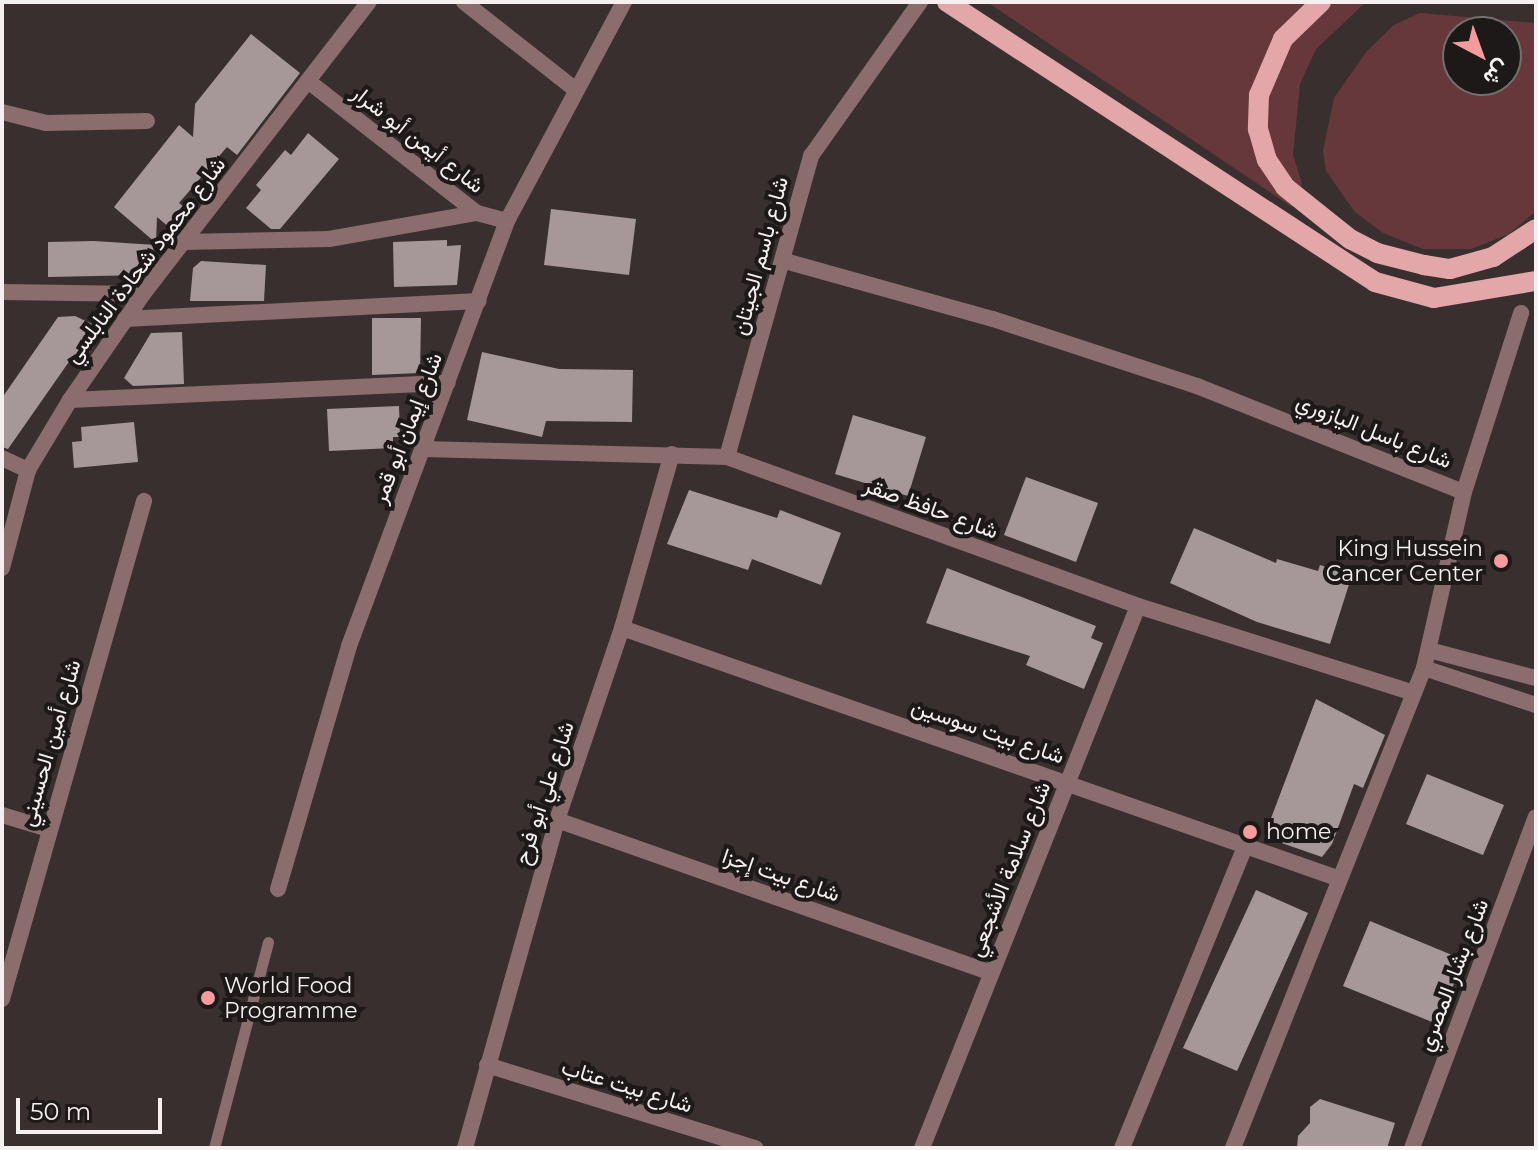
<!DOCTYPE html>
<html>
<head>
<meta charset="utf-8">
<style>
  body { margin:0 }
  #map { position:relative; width:1538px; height:1150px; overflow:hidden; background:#3a2f2f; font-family:Montserrat,Vazirmatn,sans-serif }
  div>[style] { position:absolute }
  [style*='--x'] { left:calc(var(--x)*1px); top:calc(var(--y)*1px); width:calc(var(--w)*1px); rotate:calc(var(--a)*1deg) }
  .green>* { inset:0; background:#66383b }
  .building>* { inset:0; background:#a69899 }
  .service>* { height:11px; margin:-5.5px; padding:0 5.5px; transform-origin:5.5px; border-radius:5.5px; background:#8b6d6e }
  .minor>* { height:16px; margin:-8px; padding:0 8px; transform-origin:8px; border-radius:8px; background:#8b6d6e }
  .primary>* { height:20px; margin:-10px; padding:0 10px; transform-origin:10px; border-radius:10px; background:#e4a7a9 }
  .dots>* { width:22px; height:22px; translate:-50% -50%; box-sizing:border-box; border:4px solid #1e1919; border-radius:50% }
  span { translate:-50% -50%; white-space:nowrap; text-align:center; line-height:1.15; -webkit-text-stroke:8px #1e1919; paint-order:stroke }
  .street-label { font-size:22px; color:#f6efef }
  .poi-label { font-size:22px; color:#f6efef }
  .right { translate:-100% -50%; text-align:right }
  .left { translate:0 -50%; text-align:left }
  .frame { position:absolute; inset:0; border:4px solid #f6efef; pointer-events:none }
  .north { position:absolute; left:1442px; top:16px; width:80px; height:80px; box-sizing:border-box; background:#1e1919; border:2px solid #746f6f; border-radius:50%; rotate:139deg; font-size:22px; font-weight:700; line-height:32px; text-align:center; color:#f6efef }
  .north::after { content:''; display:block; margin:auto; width:28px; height:36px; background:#f49b9f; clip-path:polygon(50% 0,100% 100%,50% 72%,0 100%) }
  .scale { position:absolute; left:16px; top:1098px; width:146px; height:36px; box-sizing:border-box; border:4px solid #f6efef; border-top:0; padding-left:10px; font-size:24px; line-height:28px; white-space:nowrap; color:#f6efef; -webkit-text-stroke:6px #1e1919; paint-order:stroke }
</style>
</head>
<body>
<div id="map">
  <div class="green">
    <i style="clip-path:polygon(987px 2px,1366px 2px,1316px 49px,1300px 84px,1293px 155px,1302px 183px,1292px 207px)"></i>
    <i style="clip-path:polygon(evenodd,1420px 13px,1536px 23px,1536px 211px,1509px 234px,1471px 249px,1423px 249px,1383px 233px,1355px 212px,1326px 171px,1323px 151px,1334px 98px,1367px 51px,1394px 25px,1420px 13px,1458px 32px,1506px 32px,1506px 80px,1458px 80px,1458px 32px)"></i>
  </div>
  <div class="building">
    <i style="clip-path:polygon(251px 34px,300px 73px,237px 155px,227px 147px,179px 203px,192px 213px,176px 233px,157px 217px,156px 243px,114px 207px,179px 125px,193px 137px,195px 104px)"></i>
    <i style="clip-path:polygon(308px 133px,339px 159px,280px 229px,271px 229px,246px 208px,261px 190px,256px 185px,285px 150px,291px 155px)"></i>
    <i style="clip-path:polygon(551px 209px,636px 219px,629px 275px,544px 265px)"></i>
    <i style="clip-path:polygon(447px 240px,447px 246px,461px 245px,457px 285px,394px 287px,393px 242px)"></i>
    <i style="clip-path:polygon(94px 241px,156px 245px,155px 261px,144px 275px,48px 277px,48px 242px)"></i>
    <i style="clip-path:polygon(201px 261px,266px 265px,264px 301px,190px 301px,193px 268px)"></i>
    <i style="clip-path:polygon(75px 316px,105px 330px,82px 363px,73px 356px,8px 449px,2px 447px,2px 398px,58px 317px)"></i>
    <i style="clip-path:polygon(372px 318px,421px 318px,420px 373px,372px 375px)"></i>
    <i style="clip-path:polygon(182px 332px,184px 384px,133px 386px,124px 378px,151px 333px)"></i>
    <i style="clip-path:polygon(482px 352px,559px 369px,633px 370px,632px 422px,546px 421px,542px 437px,467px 420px)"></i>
    <i style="clip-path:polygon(399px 406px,400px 437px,393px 437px,393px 448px,329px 451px,327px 409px)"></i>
    <i style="clip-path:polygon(853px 415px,926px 437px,908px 496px,835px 474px)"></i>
    <i style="clip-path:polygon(134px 422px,138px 462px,74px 468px,72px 442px,82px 441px,81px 427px)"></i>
    <i style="clip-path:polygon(1026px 477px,1098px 503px,1076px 562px,1004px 535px)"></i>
    <i style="clip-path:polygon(689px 490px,777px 518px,780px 510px,841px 533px,821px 585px,752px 559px,748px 570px,667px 544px)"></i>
    <i style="clip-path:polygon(1194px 528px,1276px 563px,1277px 559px,1318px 571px,1320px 565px,1352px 575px,1330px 644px,1257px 622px,1170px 583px)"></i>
    <i style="clip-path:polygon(947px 568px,1096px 626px,1091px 638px,1103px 643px,1084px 689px,1026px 665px,1030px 656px,926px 623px)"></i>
    <i style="clip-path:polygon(1316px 699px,1385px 735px,1363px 788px,1354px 784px,1332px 844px,1322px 857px,1264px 837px)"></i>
    <i style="clip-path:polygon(1427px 774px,1504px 805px,1483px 855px,1406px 824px)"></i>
    <i style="clip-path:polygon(1256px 890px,1308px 913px,1237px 1071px,1183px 1048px)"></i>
    <i style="clip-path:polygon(1370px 921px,1464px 960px,1437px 1024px,1343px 986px)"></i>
    <i style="clip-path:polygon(1320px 1099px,1395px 1123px,1387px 1148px,1297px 1148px,1298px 1136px,1310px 1123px,1310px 1107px)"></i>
  </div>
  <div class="service">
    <i style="--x:214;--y:1148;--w:213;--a:-75.3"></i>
  </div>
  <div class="minor">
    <i style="--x:464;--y:2;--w:142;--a:38.2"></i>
    <i style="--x:308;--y:81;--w:214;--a:38"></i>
    <i style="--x:477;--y:213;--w:31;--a:15"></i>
    <i style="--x:2;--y:112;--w:45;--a:14"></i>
    <i style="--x:46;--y:123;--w:101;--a:-1.1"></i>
    <i style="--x:183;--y:242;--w:146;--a:-1.2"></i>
    <i style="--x:329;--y:239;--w:150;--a:-10"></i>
    <i style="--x:785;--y:261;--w:216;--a:15.6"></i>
    <i style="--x:993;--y:319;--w:215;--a:18.2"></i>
    <i style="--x:1197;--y:386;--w:287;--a:21.7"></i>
    <i style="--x:2;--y:292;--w:141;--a:0.8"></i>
    <i style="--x:125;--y:319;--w:354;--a:-2.9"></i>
    <i style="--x:70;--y:400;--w:378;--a:-2.6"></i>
    <i style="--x:422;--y:449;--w:305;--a:1.5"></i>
    <i style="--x:727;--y:457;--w:437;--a:19.9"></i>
    <i style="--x:1138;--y:606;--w:286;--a:17.5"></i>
    <i style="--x:727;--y:457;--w:313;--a:-74.4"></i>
    <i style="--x:811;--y:156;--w:189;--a:-54.7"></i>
    <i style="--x:2;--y:458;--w:29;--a:25"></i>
    <i style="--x:2;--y:568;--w:101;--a:-75.1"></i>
    <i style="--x:28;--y:470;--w:82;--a:-59"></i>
    <i style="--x:70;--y:400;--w:129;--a:-55.4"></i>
    <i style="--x:143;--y:294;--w:369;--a:-52.3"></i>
    <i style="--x:622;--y:628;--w:757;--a:19.27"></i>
    <i style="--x:1429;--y:650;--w:111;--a:14.7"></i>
    <i style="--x:1424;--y:668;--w:118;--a:18.3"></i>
    <i style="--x:2;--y:815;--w:48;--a:16.9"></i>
    <i style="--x:557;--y:820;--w:460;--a:19.4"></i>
    <i style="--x:278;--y:889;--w:253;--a:-73.7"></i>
    <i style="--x:349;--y:646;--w:453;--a:-69.6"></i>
    <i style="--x:507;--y:221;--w:248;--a:-61.9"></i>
    <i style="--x:2;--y:999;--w:518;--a:-74.08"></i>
    <i style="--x:487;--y:1065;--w:281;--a:17.2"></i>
    <i style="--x:465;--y:1148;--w:341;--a:-74.3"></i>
    <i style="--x:557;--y:820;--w:203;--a:-71.3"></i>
    <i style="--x:622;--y:628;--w:181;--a:-74"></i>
    <i style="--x:922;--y:1148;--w:583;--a:-68.27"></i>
    <i style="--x:1122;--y:1148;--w:326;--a:-67.8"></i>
    <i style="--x:1233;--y:1148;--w:517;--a:-68.3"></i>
    <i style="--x:1424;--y:668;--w:180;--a:-77.2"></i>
    <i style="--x:1464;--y:492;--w:188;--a:-72.3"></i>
    <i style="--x:1412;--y:1148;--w:353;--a:-69.5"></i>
  </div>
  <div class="primary">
    <i style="--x:947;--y:2;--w:511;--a:33.19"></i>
    <i style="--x:1375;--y:282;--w:61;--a:15.2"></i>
    <i style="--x:1434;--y:298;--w:103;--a:-9.5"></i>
    <i style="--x:1321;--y:2;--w:53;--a:135.8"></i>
    <i style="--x:1283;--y:39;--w:61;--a:113.2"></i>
    <i style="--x:1259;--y:95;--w:34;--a:92"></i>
    <i style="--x:1258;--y:129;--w:32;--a:74"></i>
    <i style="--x:1267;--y:160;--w:32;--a:56"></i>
    <i style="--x:1285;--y:187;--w:83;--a:38.7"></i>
    <i style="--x:1350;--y:239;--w:30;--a:27"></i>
    <i style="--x:1377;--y:253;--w:49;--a:14.3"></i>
    <i style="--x:1424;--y:265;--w:26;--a:9"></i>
    <i style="--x:1450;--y:269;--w:45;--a:-15.6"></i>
    <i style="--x:1493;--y:257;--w:51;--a:-33.1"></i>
  </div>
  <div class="dots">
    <i style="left:1501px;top:561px;background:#f49b9f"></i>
    <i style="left:1250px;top:832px;background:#f49b9f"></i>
    <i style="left:208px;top:998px;background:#f49b9f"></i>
  </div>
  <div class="street-label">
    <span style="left:418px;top:139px;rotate:38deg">شارع أيمن أبو شرار</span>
    <span style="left:760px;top:256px;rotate:-75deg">شارع باسم الجيتان</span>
    <span style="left:145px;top:260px;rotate:-53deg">شارع محمود شحادة النابلسي</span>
    <span style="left:407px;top:428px;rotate:-69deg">شارع إيمان أبو قمر</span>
    <span style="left:1374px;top:431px;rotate:22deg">شارع باسل اليازوري</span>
    <span style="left:931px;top:508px;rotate:20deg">شارع حافظ صقر</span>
    <span style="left:988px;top:731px;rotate:19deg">شارع بيت سوسين</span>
    <span style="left:50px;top:743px;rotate:-74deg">شارع أمين الحسيني</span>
    <span style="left:544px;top:793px;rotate:-72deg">شارع علي أبو فرح</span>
    <span style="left:1009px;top:869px;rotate:-68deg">شارع سلامة الأشجعي</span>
    <span style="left:781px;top:875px;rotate:19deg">شارع بيت إجزا</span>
    <span style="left:1453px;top:975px;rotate:-69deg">شارع بشار المصري</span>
    <span style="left:627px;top:1086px;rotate:17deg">شارع بيت عتاب</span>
  </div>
  <div class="poi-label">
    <span class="right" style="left:1483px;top:561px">King Hussein<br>Cancer Center</span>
    <span class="left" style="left:1266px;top:832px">home</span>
    <span class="left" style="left:224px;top:998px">World Food<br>Programme</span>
  </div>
  <div class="frame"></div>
  <div class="north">ش</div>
  <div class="scale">50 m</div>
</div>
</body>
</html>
